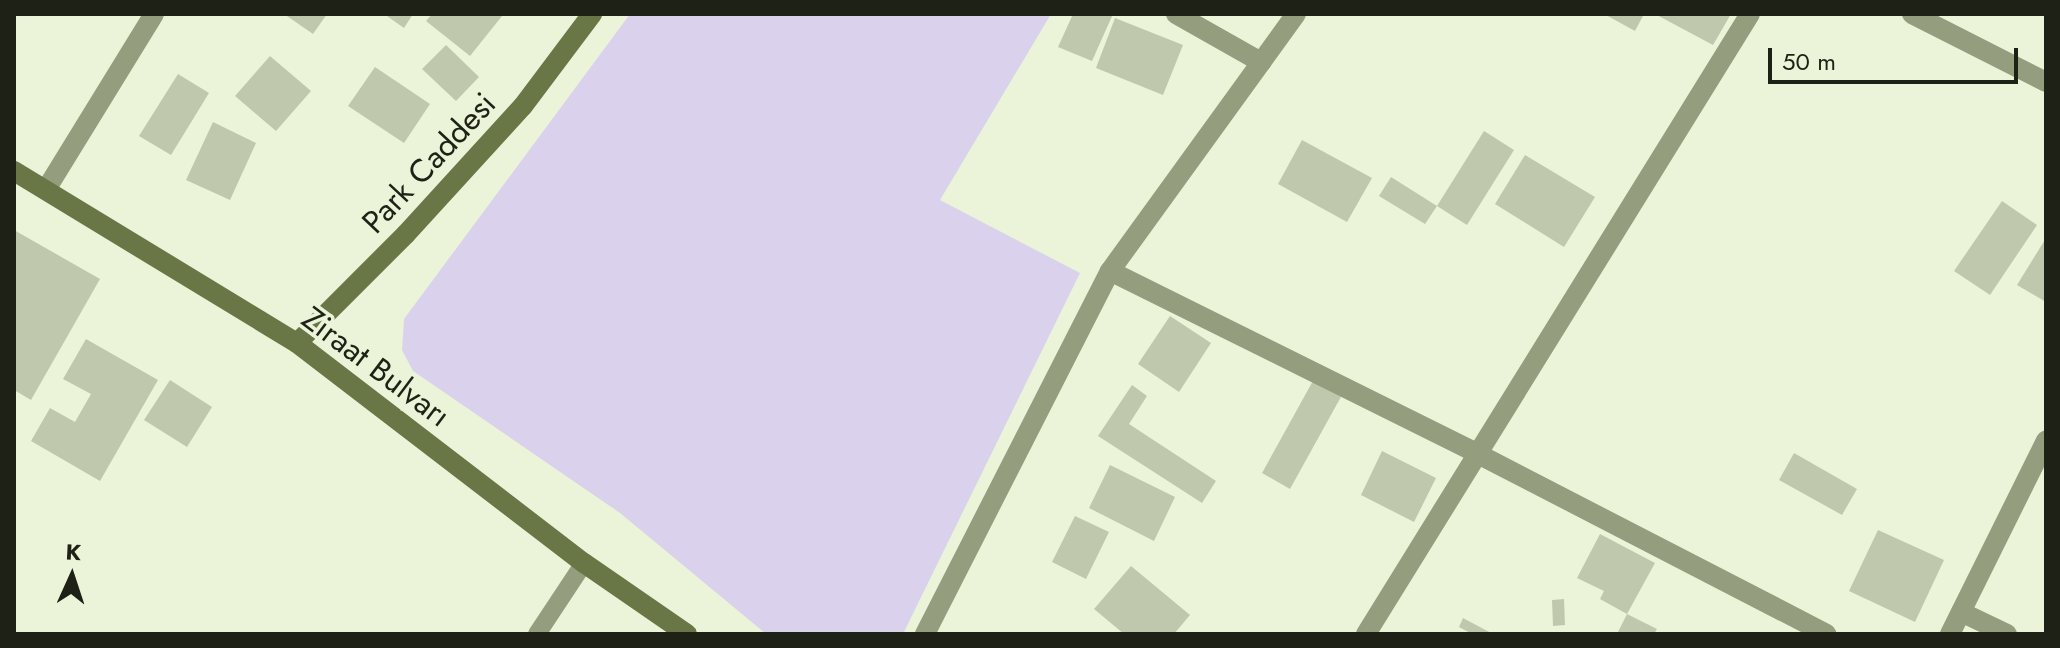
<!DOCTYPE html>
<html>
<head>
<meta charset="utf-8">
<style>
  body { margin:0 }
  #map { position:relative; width:2060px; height:648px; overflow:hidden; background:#ebf4d8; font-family:Jost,sans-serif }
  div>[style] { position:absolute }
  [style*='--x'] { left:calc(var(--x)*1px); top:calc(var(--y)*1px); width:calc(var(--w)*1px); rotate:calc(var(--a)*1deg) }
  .green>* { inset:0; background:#dad2ec }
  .building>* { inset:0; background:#bfc8ad }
  .lane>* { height:18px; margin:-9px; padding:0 9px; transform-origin:9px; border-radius:9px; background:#949e7e }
  .street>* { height:20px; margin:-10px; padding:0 10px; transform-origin:10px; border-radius:10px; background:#949e7e }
  .secondary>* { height:20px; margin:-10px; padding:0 10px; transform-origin:10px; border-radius:10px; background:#697646 }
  span { translate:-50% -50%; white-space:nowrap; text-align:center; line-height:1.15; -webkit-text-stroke:7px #ebf4d8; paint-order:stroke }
  .street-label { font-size:32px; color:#1e2116 }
  .frame { position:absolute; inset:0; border:16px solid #1e2116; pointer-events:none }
  .north { position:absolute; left:32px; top:536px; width:80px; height:80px; -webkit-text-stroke:6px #ebf4d8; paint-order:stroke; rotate:3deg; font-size:22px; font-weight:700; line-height:32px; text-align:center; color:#1e2116 }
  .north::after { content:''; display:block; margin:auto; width:28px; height:36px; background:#1e2116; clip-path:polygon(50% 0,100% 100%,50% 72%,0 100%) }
  .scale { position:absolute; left:1768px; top:48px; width:250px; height:36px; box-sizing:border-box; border:4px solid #1e2116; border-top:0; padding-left:10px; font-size:24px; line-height:28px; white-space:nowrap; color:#1e2116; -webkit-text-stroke:6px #ebf4d8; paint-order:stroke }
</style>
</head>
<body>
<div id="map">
  <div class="green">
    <i style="clip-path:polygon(630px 14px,1051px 14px,940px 200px,1080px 273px,903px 634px,766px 634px,620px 513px,413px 371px,402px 350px,404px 319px)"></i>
  </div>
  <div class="building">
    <i style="clip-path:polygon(284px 14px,327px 14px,313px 34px)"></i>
    <i style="clip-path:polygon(384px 14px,413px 14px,404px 28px)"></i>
    <i style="clip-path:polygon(432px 14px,499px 14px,502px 16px,470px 56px,426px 21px)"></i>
    <i style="clip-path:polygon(1073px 14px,1113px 14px,1092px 61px,1058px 47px)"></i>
    <i style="clip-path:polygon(1604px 14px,1644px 14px,1635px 31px)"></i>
    <i style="clip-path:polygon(1655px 14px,1731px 14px,1713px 45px)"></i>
    <i style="clip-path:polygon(1115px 18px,1183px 45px,1163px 95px,1096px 68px)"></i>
    <i style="clip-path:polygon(446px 45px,479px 77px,456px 101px,422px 69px)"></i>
    <i style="clip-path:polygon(270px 56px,311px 91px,276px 131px,235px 96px)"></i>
    <i style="clip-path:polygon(375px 67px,430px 104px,404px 143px,348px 106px)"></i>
    <i style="clip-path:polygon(178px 74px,209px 93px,171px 155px,139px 136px)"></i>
    <i style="clip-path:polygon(213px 122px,256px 143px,230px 200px,186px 180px)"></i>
    <i style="clip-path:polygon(1484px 131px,1514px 150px,1467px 225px,1437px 206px)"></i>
    <i style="clip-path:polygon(1302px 140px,1372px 178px,1347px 222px,1278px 184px)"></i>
    <i style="clip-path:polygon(1525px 155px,1595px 197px,1564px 247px,1495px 204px)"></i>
    <i style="clip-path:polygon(1391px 177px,1437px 206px,1425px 224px,1379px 196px)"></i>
    <i style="clip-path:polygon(2002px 201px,2037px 225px,1990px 295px,1954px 271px)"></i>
    <i style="clip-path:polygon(14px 230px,100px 279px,31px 400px,14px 390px)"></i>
    <i style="clip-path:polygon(2046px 238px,2046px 302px,2017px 285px)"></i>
    <i style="clip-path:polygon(1170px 316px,1211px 343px,1179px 392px,1138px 364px)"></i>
    <i style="clip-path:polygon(86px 339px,158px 380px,100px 481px,31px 441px,50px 408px,75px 422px,91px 394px,63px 379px)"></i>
    <i style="clip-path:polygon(1314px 379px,1342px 395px,1290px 489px,1262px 473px)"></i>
    <i style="clip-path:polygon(170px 380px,212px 407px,187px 447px,144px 420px)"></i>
    <i style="clip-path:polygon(1132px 385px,1147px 396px,1129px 424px,1216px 481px,1202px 503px,1098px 436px)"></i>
    <i style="clip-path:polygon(1382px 451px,1436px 478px,1414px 522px,1361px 495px)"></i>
    <i style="clip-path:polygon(1794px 453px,1857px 489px,1842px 515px,1779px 480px)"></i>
    <i style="clip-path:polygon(1110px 465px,1175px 497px,1154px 541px,1089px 508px)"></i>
    <i style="clip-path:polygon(1075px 516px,1109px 532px,1086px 579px,1052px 562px)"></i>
    <i style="clip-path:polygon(1878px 530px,1944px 560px,1915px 622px,1849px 591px)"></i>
    <i style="clip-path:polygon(1600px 534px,1655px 563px,1627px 614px,1600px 599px,1604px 591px,1577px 578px)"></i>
    <i style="clip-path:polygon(1131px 566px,1190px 615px,1174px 634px,1124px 634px,1094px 609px)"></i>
    <i style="clip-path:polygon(1564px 599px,1565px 625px,1553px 626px,1552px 600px)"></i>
    <i style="clip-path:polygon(1627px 614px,1657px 629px,1654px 634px,1617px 634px)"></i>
    <i style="clip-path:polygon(1463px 618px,1493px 634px,1472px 634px,1459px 627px)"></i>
  </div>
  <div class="lane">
    <i style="--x:537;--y:634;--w:85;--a:-56.5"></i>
  </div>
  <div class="street">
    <i style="--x:1176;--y:14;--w:98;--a:29.5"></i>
    <i style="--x:1912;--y:14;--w:150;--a:26.9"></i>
    <i style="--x:47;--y:188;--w:204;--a:-58.4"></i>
    <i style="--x:1110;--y:271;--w:411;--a:26.4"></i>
    <i style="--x:1478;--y:454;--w:392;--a:27.3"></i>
    <i style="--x:1961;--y:612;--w:51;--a:25.6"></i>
    <i style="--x:925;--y:634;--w:407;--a:-63"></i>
    <i style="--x:1110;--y:271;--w:317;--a:-54.1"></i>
    <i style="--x:1366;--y:634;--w:729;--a:-58.23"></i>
    <i style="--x:1950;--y:634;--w:216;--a:-63.6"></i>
  </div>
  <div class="secondary">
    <i style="--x:14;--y:171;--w:331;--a:31.3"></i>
    <i style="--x:297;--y:343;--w:362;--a:37.5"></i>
    <i style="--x:584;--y:563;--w:125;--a:34.6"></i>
    <i style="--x:297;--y:343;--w:154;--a:-45"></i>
    <i style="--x:406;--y:234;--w:173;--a:-47.6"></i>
    <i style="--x:523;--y:106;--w:115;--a:-53.1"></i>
  </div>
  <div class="street-label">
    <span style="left:429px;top:163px;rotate:-47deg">Park Caddesi</span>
    <span style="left:376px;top:367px;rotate:37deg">Ziraat Bulvarı</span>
  </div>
  <div class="frame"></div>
  <div class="north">K</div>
  <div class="scale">50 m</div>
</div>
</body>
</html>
